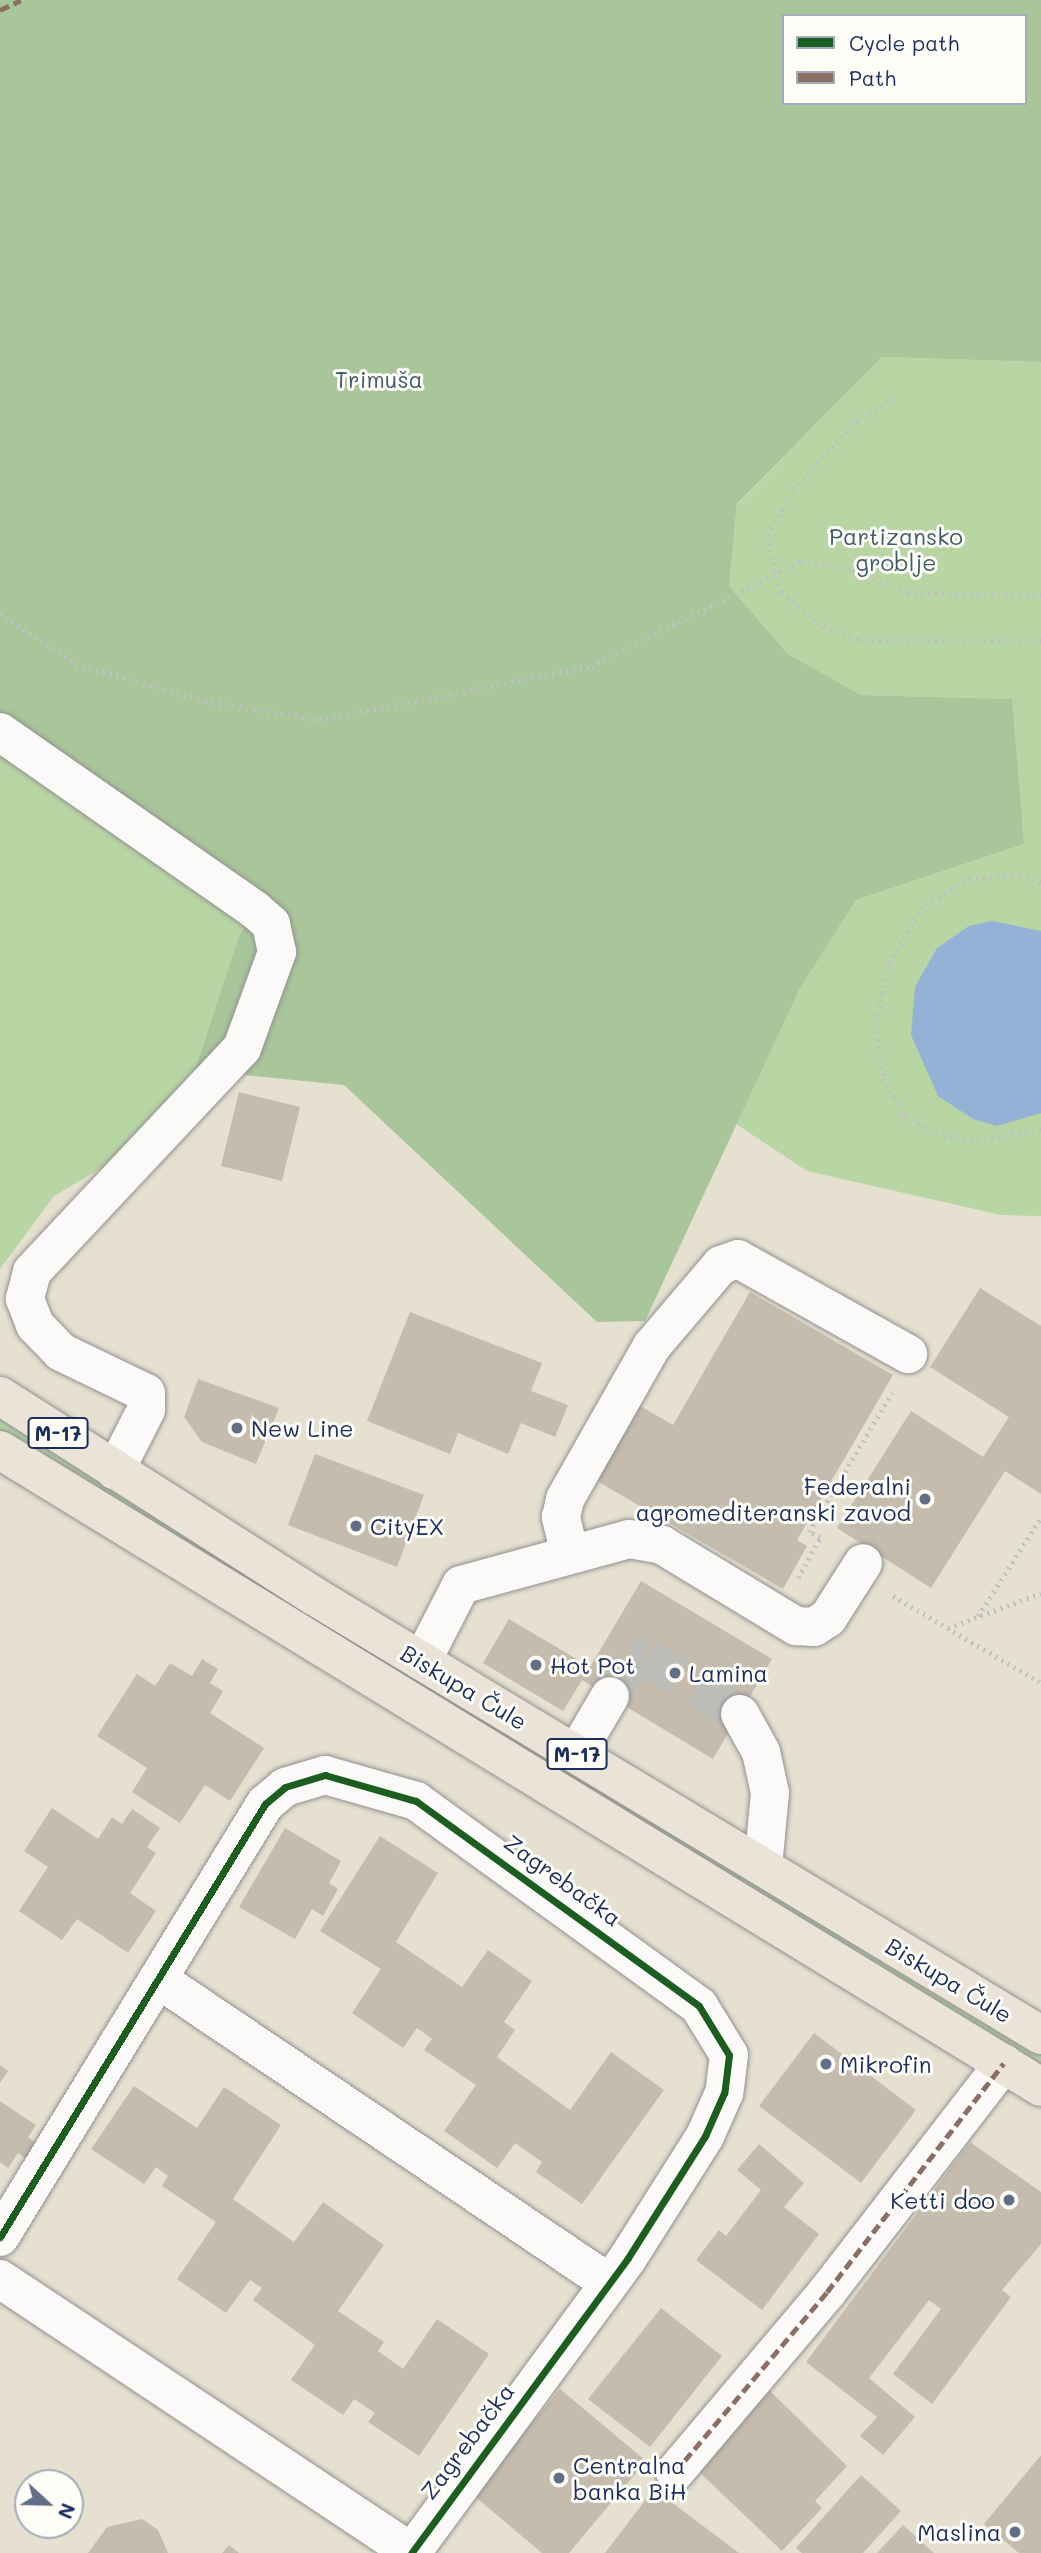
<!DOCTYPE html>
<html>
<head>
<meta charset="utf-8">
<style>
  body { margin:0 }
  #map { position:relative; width:1041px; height:2553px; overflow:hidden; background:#e5e0d0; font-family:Mali,sans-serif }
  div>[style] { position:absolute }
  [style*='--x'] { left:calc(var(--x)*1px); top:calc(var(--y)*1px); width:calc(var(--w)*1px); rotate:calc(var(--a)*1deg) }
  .green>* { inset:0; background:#b8d5a4 }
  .forest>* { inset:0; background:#a8c69a }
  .water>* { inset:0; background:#93b2d6 }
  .building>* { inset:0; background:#c5bcae }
  .minor-tunnel>* { height:38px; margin-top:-19px; transform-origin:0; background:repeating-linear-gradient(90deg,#bdbdb9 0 38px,transparent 0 57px) }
  .path>* { height:4.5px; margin-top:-2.25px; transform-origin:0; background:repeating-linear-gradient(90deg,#bfc0c2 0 2px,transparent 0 7px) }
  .roads { filter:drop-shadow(0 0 2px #919191) drop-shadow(0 0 2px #919191) }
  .minor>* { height:38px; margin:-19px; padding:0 19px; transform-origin:19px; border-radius:19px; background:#fbfaf8 }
  .major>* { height:38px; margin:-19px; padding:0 19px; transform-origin:19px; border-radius:19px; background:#ebe3d7 }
  .quiet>* { height:5px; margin-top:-2.5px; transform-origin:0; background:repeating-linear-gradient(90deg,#8d6e63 0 10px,transparent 0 15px) }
  .cycleway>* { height:7px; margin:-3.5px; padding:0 3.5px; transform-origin:3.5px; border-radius:3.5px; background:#1b5e20 }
  .dots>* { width:19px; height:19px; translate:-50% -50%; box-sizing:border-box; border:4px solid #fdfcf7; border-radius:50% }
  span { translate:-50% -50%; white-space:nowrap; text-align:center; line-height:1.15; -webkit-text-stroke:6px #fdfcf7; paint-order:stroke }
  .shield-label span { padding:2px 5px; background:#fdfcf7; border:2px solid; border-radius:5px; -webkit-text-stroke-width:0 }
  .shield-label { font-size:21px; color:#1b2f5e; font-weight:700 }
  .park-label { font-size:23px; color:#3f5e68 }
  .poi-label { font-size:23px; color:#1b2f5e }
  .left { translate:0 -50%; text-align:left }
  .right { translate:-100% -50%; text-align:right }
  .street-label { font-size:23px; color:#1b2f5e }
  .legend { position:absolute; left:782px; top:14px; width:245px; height:91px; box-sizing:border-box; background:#fdfcf7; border:2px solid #a3aaba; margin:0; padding:9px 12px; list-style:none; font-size:21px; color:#1b2f5e }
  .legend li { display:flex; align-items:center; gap:14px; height:35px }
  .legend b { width:35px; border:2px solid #a3aaba }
  .north { position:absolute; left:14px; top:2469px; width:70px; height:70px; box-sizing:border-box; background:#fdfcf7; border:2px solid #a3aaba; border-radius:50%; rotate:112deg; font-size:19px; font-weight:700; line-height:28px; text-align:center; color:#1b2f5e }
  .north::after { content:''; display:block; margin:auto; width:24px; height:32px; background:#626d86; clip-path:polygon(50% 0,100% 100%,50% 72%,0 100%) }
</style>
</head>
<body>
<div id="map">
  <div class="green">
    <i style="clip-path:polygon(882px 357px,1041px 362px,1041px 1216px,1001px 1215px,807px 1171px,733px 1122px,799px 990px,856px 900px,1024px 844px,1011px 699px,861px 695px,788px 654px,729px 586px,737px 505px)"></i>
    <i style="clip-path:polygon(0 732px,255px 910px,238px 938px,195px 1070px,130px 1151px,54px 1196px,0 1269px)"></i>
    <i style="clip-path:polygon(0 1408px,1041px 2050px,1041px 2064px,0 1431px)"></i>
  </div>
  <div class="forest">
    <i style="clip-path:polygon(evenodd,0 0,1041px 0,1041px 362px,882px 357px,737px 504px,729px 586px,788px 654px,861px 695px,1012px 699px,1024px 844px,856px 900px,799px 990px,645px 1321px,597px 1322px,344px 1085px,195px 1070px,238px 938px,255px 910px,0 732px,0 0,784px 16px,1025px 16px,1025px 103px,784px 103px,784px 16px)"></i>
  </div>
  <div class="water">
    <i style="clip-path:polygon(992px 921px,1041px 931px,1041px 1113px,997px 1126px,973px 1119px,938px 1096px,911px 1035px,915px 987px,937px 948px,969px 926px)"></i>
  </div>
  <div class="building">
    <i style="clip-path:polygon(239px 1092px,300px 1107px,282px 1181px,221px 1166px)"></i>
    <i style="clip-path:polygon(980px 1288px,1041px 1326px,1041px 1494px,1005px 1471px,931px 1588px,837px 1528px,911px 1411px,983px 1457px,1009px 1417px,930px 1367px)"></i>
    <i style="clip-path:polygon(750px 1292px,893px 1375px,797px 1540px,807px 1546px,783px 1589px,597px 1481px,640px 1406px,673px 1425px)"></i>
    <i style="clip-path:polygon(410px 1312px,542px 1363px,531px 1391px,568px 1405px,555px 1437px,521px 1423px,508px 1454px,458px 1433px,450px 1454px,367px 1421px)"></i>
    <i style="clip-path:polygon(198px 1379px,279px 1408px,256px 1464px,202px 1442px,184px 1417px)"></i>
    <i style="clip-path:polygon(315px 1454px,424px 1495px,397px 1567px,288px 1525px)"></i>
    <i style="clip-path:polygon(641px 1581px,772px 1659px,713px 1759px,582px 1680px,563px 1711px,483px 1663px,509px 1619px,590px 1667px)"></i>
    <i style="clip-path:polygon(202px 1659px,218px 1669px,210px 1683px,223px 1691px,210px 1713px,264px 1748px,230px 1801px,205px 1785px,180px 1823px,132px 1792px,147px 1768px,97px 1736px,137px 1674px,155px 1686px,170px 1663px,192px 1676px)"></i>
    <i style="clip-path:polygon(52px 1808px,98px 1839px,112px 1817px,122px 1824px,132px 1809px,160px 1828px,147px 1847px,156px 1853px,130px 1893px,156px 1911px,128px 1953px,77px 1919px,62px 1940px,19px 1911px,48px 1867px,24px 1851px)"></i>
    <i style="clip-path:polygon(285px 1828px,341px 1861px,329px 1883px,338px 1889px,323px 1916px,312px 1909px,295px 1939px,239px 1907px)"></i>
    <i style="clip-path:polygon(380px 1836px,438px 1873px,396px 1942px,462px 1987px,488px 1950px,532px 1981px,504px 2022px,515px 2030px,497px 2057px,570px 2110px,611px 2052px,664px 2090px,582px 2204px,536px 2172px,542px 2162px,515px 2143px,497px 2168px,444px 2131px,476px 2085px,424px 2050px,432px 2039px,417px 2028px,403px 2048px,352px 2013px,381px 1969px,320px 1931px)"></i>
    <i style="clip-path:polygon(814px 2033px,916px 2110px,861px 2183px,759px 2106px)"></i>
    <i style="clip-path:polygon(0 2065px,8px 2071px,0 2083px)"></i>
    <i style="clip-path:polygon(134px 2086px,197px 2128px,224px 2087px,281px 2125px,233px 2199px,294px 2242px,323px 2202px,384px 2245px,338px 2311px,384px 2342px,378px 2351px,403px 2369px,437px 2319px,489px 2354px,419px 2456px,368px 2422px,375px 2413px,354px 2399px,343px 2415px,291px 2380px,315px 2345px,253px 2300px,262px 2288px,250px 2280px,226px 2313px,177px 2279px,216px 2222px,162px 2186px,168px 2176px,156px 2167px,144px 2184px,91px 2149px)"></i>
    <i style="clip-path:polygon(0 2101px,36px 2125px,28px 2137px,38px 2145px,28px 2160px,18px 2153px,8px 2168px,0 2162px)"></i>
    <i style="clip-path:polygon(970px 2142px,1041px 2192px,1041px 2244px,1002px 2290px,1011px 2297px,932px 2404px,893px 2374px,941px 2309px,929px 2300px,869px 2378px,915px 2417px,883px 2455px,860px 2436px,877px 2417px,806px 2362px)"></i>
    <i style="clip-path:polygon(759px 2144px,804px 2183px,784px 2207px,819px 2234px,762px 2310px,696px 2260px,719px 2230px,726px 2236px,761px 2190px,737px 2170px)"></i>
    <i style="clip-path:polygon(661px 2308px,722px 2356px,650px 2447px,588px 2399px)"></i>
    <i style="clip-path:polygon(560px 2389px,646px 2461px,569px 2553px,542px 2553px,473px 2495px)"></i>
    <i style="clip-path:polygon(770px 2391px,847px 2466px,815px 2501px,822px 2508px,782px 2551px,696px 2469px)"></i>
    <i style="clip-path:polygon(1041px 2455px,1041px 2553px,1019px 2553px,984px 2524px)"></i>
    <i style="clip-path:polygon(861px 2475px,901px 2511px,863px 2553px,802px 2553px,796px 2548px)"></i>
    <i style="clip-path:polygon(654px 2489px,739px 2553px,605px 2553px)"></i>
    <i style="clip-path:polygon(142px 2519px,158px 2530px,168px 2553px,88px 2553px,107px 2527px)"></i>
    <i style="clip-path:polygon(903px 2525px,934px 2553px,877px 2553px)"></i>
    <i style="clip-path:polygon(229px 2545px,239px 2553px,222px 2553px)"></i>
  </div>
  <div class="minor-tunnel">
    <i style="--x:610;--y:1696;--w:44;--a:-58.1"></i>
    <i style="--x:633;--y:1659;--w:13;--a:-4"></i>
    <i style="--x:646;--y:1658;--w:109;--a:30.8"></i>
  </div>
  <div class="path">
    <i style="--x:895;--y:398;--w:44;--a:148.8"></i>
    <i style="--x:857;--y:421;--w:95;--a:132.4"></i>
    <i style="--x:793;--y:491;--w:52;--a:120"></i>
    <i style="--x:767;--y:536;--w:59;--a:76.2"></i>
    <i style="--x:781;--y:593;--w:47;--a:39.8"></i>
    <i style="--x:817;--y:623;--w:44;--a:22.5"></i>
    <i style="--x:858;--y:640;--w:183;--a:0.3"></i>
    <i style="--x:0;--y:614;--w:91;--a:33.3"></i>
    <i style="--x:76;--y:664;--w:134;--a:16"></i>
    <i style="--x:205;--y:701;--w:116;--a:9.5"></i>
    <i style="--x:319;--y:720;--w:277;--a:-11.2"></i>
    <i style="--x:591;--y:666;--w:235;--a:-26.6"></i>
    <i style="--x:801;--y:561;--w:54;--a:9.6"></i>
    <i style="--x:854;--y:570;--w:58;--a:23.5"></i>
    <i style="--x:907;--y:593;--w:134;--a:0.9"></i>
    <i style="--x:1041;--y:883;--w:22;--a:-159"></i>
    <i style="--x:1020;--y:875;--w:50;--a:175.4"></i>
    <i style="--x:970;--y:879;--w:55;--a:149.2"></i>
    <i style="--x:923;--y:907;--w:67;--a:120.4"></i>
    <i style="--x:889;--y:965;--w:61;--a:102.2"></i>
    <i style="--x:876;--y:1025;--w:53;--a:82.5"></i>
    <i style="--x:883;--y:1078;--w:45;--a:60.6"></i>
    <i style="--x:905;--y:1117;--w:42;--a:25.3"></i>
    <i style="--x:943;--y:1135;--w:35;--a:10"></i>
    <i style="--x:977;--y:1141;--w:65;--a:-10.6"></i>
    <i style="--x:798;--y:1578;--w:46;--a:-61.2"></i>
    <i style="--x:820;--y:1538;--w:13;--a:-151"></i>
    <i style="--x:809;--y:1532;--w:162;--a:-59.2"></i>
    <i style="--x:893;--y:1596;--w:172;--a:30.4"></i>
    <i style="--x:978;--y:1616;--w:117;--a:-57.5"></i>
    <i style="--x:948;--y:1628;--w:99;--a:-20.6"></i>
  </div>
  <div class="roads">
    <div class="minor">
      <i style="--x:0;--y:732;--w:311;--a:34.9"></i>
      <i style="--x:255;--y:910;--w:21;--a:41"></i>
      <i style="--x:271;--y:924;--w:29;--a:78"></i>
      <i style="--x:277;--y:952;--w:102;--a:110"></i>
      <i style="--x:242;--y:1048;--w:307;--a:133.2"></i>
      <i style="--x:32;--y:1272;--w:28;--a:105"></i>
      <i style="--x:25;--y:1299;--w:28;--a:69"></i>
      <i style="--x:35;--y:1325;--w:37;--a:46"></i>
      <i style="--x:61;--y:1352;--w:94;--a:25.8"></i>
      <i style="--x:146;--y:1393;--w:17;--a:90"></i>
      <i style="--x:146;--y:1410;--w:68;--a:116.9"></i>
      <i style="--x:570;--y:1554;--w:38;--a:-104"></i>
      <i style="--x:561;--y:1517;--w:18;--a:-77"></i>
      <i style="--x:565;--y:1499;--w:176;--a:-60.4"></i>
      <i style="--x:652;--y:1346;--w:106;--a:-49.6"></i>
      <i style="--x:721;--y:1265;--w:18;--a:-19"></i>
      <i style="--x:738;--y:1259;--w:195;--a:29.2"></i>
      <i style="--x:422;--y:1661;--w:85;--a:-62.8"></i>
      <i style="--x:461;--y:1585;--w:174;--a:-15.3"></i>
      <i style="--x:629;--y:1539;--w:34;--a:10"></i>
      <i style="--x:662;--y:1545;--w:157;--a:31.2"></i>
      <i style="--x:796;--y:1626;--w:18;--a:3"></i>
      <i style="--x:814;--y:1627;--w:17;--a:-33"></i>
      <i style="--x:828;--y:1618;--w:65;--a:-57.5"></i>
      <i style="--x:740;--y:1714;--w:43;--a:61.1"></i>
      <i style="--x:761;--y:1752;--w:42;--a:77.6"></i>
      <i style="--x:770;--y:1793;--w:74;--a:95.4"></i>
      <i style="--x:576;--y:1754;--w:67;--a:-59.6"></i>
      <i style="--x:158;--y:1979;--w:544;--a:33.98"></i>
      <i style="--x:0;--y:2237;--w:508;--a:-58.53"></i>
      <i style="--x:265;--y:1804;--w:26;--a:-40"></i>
      <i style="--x:285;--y:1787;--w:42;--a:-16.7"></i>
      <i style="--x:325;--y:1775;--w:95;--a:15.9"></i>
      <i style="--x:416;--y:1801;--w:349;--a:35.9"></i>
      <i style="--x:699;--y:2006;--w:57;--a:58.5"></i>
      <i style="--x:729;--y:2055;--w:38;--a:97"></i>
      <i style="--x:724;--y:2093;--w:47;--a:113.8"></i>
      <i style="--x:705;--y:2136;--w:144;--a:122.3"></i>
      <i style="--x:628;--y:2258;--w:366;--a:126.3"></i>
      <i style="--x:0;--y:2279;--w:495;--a:33.6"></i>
      <i style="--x:675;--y:2472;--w:236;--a:-49.8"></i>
      <i style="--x:827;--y:2292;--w:289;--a:-52.3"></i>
    </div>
    <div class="major">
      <i style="--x:0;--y:1396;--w:372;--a:32.5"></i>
      <i style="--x:314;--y:1596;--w:849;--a:31.13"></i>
      <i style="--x:0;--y:1450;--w:1220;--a:31.46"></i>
    </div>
  </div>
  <div class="quiet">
    <i style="--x:0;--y:10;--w:23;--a:-25"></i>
    <i style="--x:675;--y:2472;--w:236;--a:-49.8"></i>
    <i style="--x:827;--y:2292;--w:289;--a:-52.3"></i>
  </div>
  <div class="cycleway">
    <i style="--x:0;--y:2237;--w:508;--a:-58.53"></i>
    <i style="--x:265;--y:1804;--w:26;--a:-40"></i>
    <i style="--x:285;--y:1787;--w:42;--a:-16.7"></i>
    <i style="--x:325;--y:1775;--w:95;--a:15.9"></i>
    <i style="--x:416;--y:1801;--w:349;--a:35.9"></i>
    <i style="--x:699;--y:2006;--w:57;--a:58.5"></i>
    <i style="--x:729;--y:2055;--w:38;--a:97"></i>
    <i style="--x:724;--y:2093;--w:47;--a:113.8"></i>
    <i style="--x:705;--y:2136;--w:144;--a:122.3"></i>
    <i style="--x:628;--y:2258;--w:366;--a:126.3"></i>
  </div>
  <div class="dots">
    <i style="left:237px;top:1428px;background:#626d86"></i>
    <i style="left:925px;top:1499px;background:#626d86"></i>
    <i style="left:356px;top:1526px;background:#626d86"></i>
    <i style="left:536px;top:1665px;background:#626d86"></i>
    <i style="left:675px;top:1673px;background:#626d86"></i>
    <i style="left:826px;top:2064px;background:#626d86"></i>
    <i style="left:1009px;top:2200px;background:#626d86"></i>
    <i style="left:559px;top:2478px;background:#626d86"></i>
    <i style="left:1015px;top:2532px;background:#626d86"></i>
  </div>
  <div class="shield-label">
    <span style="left:58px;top:1433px">M-17</span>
    <span style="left:577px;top:1754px">M-17</span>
  </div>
  <div class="park-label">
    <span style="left:379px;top:379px">Trimuša</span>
    <span style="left:896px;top:549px">Partizansko<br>groblje</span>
  </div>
  <div class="poi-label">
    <span class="left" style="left:251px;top:1428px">New Line</span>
    <span class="right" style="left:911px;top:1499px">Federalni<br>agromediteranski zavod</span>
    <span class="left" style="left:370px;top:1526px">CityEX</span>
    <span class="left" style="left:550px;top:1665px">Hot Pot</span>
    <span class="left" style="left:689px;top:1673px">Lamina</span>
    <span class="left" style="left:840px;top:2064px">Mikrofin</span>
    <span class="right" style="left:995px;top:2200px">Ketti doo</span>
    <span class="left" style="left:573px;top:2478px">Centralna<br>banka BiH</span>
    <span class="right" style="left:1001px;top:2532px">Maslina</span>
  </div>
  <div class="street-label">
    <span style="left:464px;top:1687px;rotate:31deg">Biskupa Čule</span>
    <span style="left:563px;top:1880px;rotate:36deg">Zagrebačka</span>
    <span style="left:949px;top:1980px;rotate:31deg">Biskupa Čule</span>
    <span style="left:467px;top:2441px;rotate:-53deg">Zagrebačka</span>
  </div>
  <ul class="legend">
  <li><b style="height:9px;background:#1b5e20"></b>Cycle path</li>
  <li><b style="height:9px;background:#8d6e63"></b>Path</li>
  </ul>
  <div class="north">N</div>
</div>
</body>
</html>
